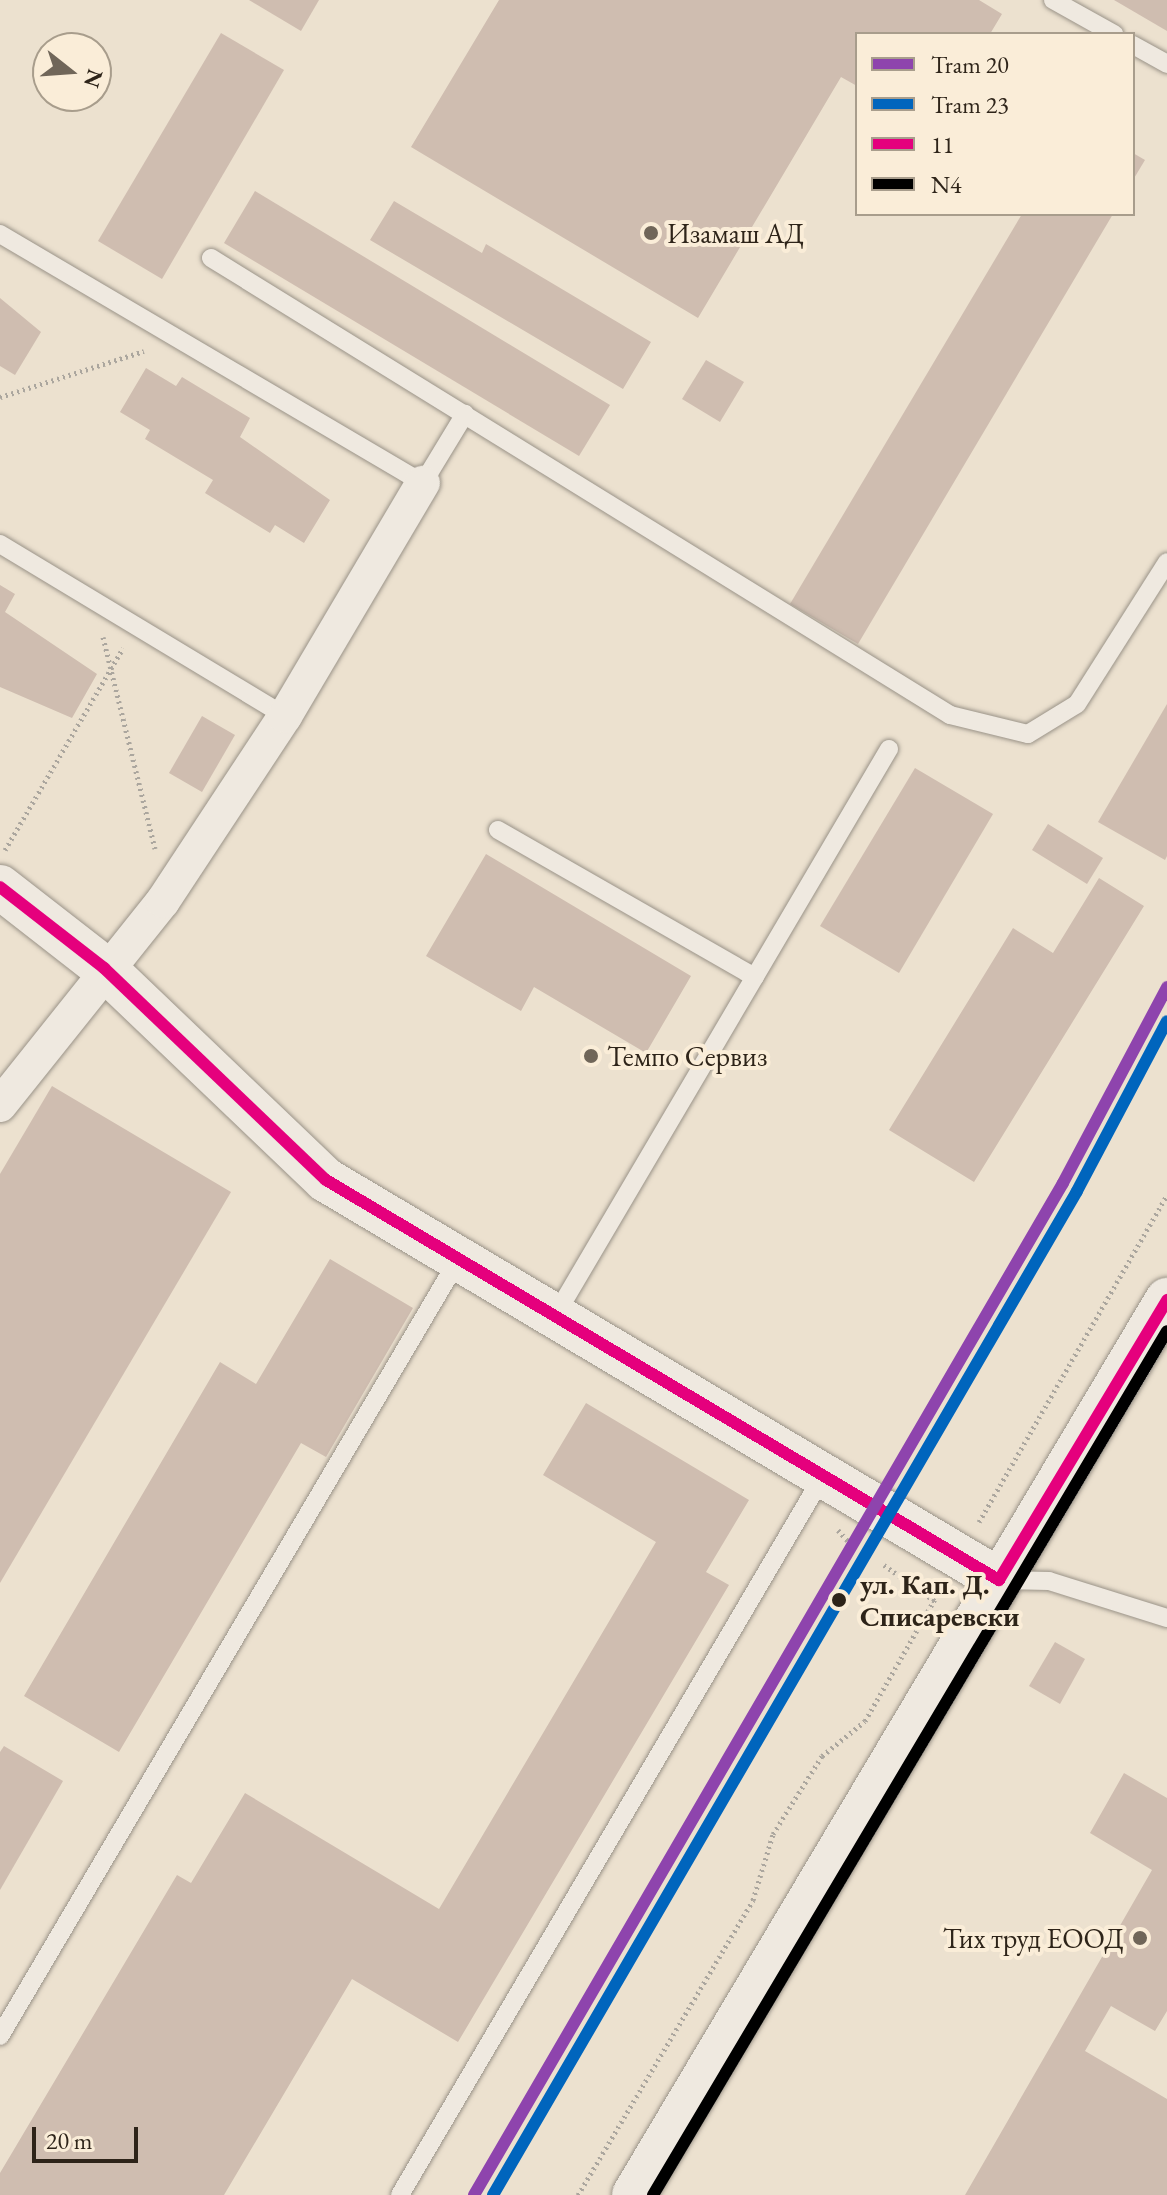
<!DOCTYPE html>
<html>
<head>
<meta charset="utf-8">
<style>
  body { margin:0 }
  #map { position:relative; width:1167px; height:2195px; overflow:hidden; background:#ece1cf; font-family:"EB Garamond",serif }
  div>[style] { position:absolute }
  [style*='--x'] { left:calc(var(--x)*1px); top:calc(var(--y)*1px); width:calc(var(--w)*1px); rotate:calc(var(--a)*1deg) }
  .building>* { inset:0; background:#cfbdb0 }
  .path>* { height:5px; margin-top:-2.5px; transform-origin:0; background:repeating-linear-gradient(90deg,#aba69e 0 2px,transparent 0 6px) }
  .roads { filter:drop-shadow(0 0 2px #9a9388) drop-shadow(0 0 2px #9a9388) }
  .lane>* { height:18px; margin:-9px; padding:0 9px; transform-origin:9px; border-radius:9px; background:#efe9e0 }
  .street>* { height:34px; margin:-17px; padding:0 17px; transform-origin:17px; border-radius:17px; background:#efe9e0 }
  .secondary>* { height:44px; margin:-22px; padding:0 22px; transform-origin:22px; border-radius:22px; background:#efe9e0 }
  .bus-1>* { height:12px; margin:-6px; padding:0 6px; transform-origin:6px; border-radius:6px; background:#e5007d }
  .bus-2>* { height:12px; margin:-6px; padding:0 6px; transform-origin:6px; border-radius:6px; background:#000 }
  .tram-1>* { height:12px; margin:-6px; padding:0 6px; transform-origin:6px; border-radius:6px; background:#8e44ad }
  .tram-2>* { height:12px; margin:-6px; padding:0 6px; transform-origin:6px; border-radius:6px; background:#0065bd }
  .dots>* { width:22px; height:22px; translate:-50% -50%; box-sizing:border-box; border:4px solid #faedd8; border-radius:50% }
  span { translate:-50% -50%; white-space:nowrap; text-align:center; line-height:1.15; -webkit-text-stroke:8px #faedd8; paint-order:stroke }
  .poi-label { font-size:28px; color:#2e2419 }
  .left { translate:0 -50%; text-align:left }
  .right { translate:-100% -50%; text-align:right }
  .stop-label { font-size:28px; color:#2e2419; font-weight:700 }
  .legend { position:absolute; left:855px; top:32px; width:280px; height:184px; box-sizing:border-box; background:#faedd8; border:2px solid #a89d8c; margin:0; padding:10px 14px; list-style:none; font-size:24px; color:#2e2419 }
  .legend li { display:flex; align-items:center; gap:16px; height:40px }
  .legend b { width:40px; border:2px solid #a89d8c }
  .north { position:absolute; left:32px; top:32px; width:80px; height:80px; box-sizing:border-box; background:#faedd8; border:2px solid #a89d8c; border-radius:50%; rotate:107deg; font-size:22px; font-weight:700; line-height:32px; text-align:center; color:#2e2419 }
  .north::after { content:''; display:block; margin:auto; width:28px; height:36px; background:#706659; clip-path:polygon(50% 0,100% 100%,50% 72%,0 100%) }
  .scale { position:absolute; left:32px; top:2127px; width:106px; height:36px; box-sizing:border-box; border:4px solid #2e2419; border-top:0; padding-left:10px; font-size:24px; line-height:28px; white-space:nowrap; color:#2e2419; -webkit-text-stroke:6px #faedd8; paint-order:stroke }
</style>
</head>
<body>
<div id="map">
  <div class="building">
    <i style="clip-path:polygon(249px 0,319px 0,301px 31px)"></i>
    <i style="clip-path:polygon(499px 0,979px 0,1002px 14px,990px 34px,857px 34px,857px 86px,841px 77px,698px 318px,411px 147px)"></i>
    <i style="clip-path:polygon(1114px 0,1167px 0,1167px 31px)"></i>
    <i style="clip-path:polygon(221px 33px,284px 70px,162px 279px,98px 241px)"></i>
    <i style="clip-path:polygon(1133px 153px,1145px 160px,1133px 180px)"></i>
    <i style="clip-path:polygon(255px 191px,610px 405px,579px 456px,224px 243px)"></i>
    <i style="clip-path:polygon(394px 201px,482px 253px,486px 244px,651px 342px,623px 389px,370px 240px)"></i>
    <i style="clip-path:polygon(1022px 214px,1113px 214px,858px 644px,790px 604px)"></i>
    <i style="clip-path:polygon(0 298px,41px 332px,15px 375px,0 366px)"></i>
    <i style="clip-path:polygon(706px 360px,744px 382px,720px 422px,682px 399px)"></i>
    <i style="clip-path:polygon(146px 368px,176px 386px,182px 377px,250px 418px,240px 437px,330px 500px,304px 543px,275px 525px,270px 533px,205px 493px,213px 480px,145px 439px,150px 430px,120px 412px)"></i>
    <i style="clip-path:polygon(0 585px,15px 594px,5px 612px,97px 674px,72px 718px,0 687px)"></i>
    <i style="clip-path:polygon(1167px 704px,1167px 856px,1165px 860px,1098px 822px)"></i>
    <i style="clip-path:polygon(202px 716px,235px 735px,202px 792px,169px 773px)"></i>
    <i style="clip-path:polygon(915px 768px,993px 814px,899px 973px,820px 926px)"></i>
    <i style="clip-path:polygon(1048px 824px,1103px 858px,1087px 884px,1032px 850px)"></i>
    <i style="clip-path:polygon(486px 854px,691px 976px,646px 1053px,534px 987px,521px 1011px,426px 956px)"></i>
    <i style="clip-path:polygon(1099px 878px,1144px 906px,974px 1182px,889px 1130px,1013px 928px,1053px 953px)"></i>
    <i style="clip-path:polygon(52px 1086px,231px 1192px,0 1583px,0 1174px)"></i>
    <i style="clip-path:polygon(330px 1259px,413px 1308px,326px 1457px,301px 1443px,119px 1752px,24px 1696px,220px 1362px,256px 1384px)"></i>
    <i style="clip-path:polygon(586px 1403px,749px 1500px,706px 1572px,729px 1585px,458px 2042px,352px 1979px,224px 2195px,0 2195px,0 2173px,177px 1875px,191px 1883px,245px 1793px,439px 1909px,656px 1542px,543px 1475px)"></i>
    <i style="clip-path:polygon(1055px 1642px,1085px 1659px,1060px 1704px,1029px 1686px)"></i>
    <i style="clip-path:polygon(4px 1746px,63px 1781px,0 1890px,0 1752px)"></i>
    <i style="clip-path:polygon(1124px 1773px,1167px 1798px,1167px 2011px,1155px 2031px,1111px 2006px,1085px 2051px,1167px 2099px,1167px 2195px,965px 2195px,1152px 1870px,1090px 1833px)"></i>
  </div>
  <div class="path">
    <i style="--x:0;--y:397;--w:151;--a:-17.7"></i>
    <i style="--x:103;--y:637;--w:218;--a:76.2"></i>
    <i style="--x:5;--y:850;--w:234;--a:-59.7"></i>
    <i style="--x:979;--y:1522;--w:377;--a:-60.1"></i>
    <i style="--x:838;--y:1530;--w:15;--a:48"></i>
    <i style="--x:884;--y:1565;--w:64;--a:35.4"></i>
    <i style="--x:578;--y:2195;--w:343;--a:-59.3"></i>
    <i style="--x:753;--y:1900;--w:69;--a:-73.1"></i>
    <i style="--x:773;--y:1834;--w:92;--a:-57.9"></i>
    <i style="--x:822;--y:1756;--w:55;--a:-39.1"></i>
    <i style="--x:865;--y:1721;--w:151;--a:-60.2"></i>
  </div>
  <div class="roads">
    <div class="lane">
      <i style="--x:1053;--y:0;--w:70;--a:29.1"></i>
      <i style="--x:1133;--y:45;--w:39;--a:29"></i>
      <i style="--x:0;--y:234;--w:491;--a:30.5"></i>
      <i style="--x:423;--y:483;--w:81;--a:-58.7"></i>
      <i style="--x:211;--y:258;--w:869;--a:31.73"></i>
      <i style="--x:950;--y:715;--w:80;--a:13.7"></i>
      <i style="--x:1028;--y:734;--w:57;--a:-31.5"></i>
      <i style="--x:1077;--y:704;--w:168;--a:-57.6"></i>
      <i style="--x:0;--y:544;--w:333;--a:31.1"></i>
      <i style="--x:498;--y:830;--w:296;--a:29.8"></i>
      <i style="--x:555;--y:1316;--w:658;--a:-59.5"></i>
      <i style="--x:1002;--y:1580;--w:47;--a:1.2"></i>
      <i style="--x:1049;--y:1581;--w:124;--a:17.4"></i>
      <i style="--x:0;--y:2036;--w:901;--a:-59.45"></i>
      <i style="--x:400;--y:2195;--w:834;--a:-59.53"></i>
    </div>
    <div class="street">
      <i style="--x:0;--y:1105;--w:261;--a:-51.4"></i>
      <i style="--x:163;--y:901;--w:222;--a:-56.6"></i>
      <i style="--x:285;--y:716;--w:271;--a:-59.4"></i>
    </div>
    <div class="secondary">
      <i style="--x:0;--y:887;--w:132;--a:37.9"></i>
      <i style="--x:104;--y:968;--w:307;--a:43.7"></i>
      <i style="--x:326;--y:1180;--w:783;--a:30.73"></i>
      <i style="--x:634;--y:2195;--w:1042;--a:-59.22"></i>
    </div>
  </div>
  <div class="bus-1">
    <i style="--x:0;--y:887;--w:132;--a:37.9"></i>
    <i style="--x:104;--y:968;--w:307;--a:43.7"></i>
    <i style="--x:326;--y:1180;--w:783;--a:30.73"></i>
    <i style="--x:999;--y:1580;--w:327;--a:-59"></i>
  </div>
  <div class="bus-2">
    <i style="--x:653;--y:2195;--w:1005;--a:-59.25"></i>
  </div>
  <div class="tram-1">
    <i style="--x:474;--y:2195;--w:1171;--a:-59.8"></i>
    <i style="--x:1063;--y:1183;--w:222;--a:-62"></i>
  </div>
  <div class="tram-2">
    <i style="--x:493;--y:2195;--w:1161;--a:-59.81"></i>
    <i style="--x:1077;--y:1191;--w:192;--a:-62.1"></i>
  </div>
  <div class="dots">
    <i style="left:651px;top:233px;background:#706659"></i>
    <i style="left:591px;top:1056px;background:#706659"></i>
    <i style="left:839px;top:1600px;background:#2e2419"></i>
    <i style="left:1140px;top:1938px;background:#706659"></i>
  </div>
  <div class="poi-label">
    <span class="left" style="left:667px;top:233px">Изамаш АД</span>
    <span class="left" style="left:607px;top:1056px">Темпо Сервиз</span>
    <span class="right" style="left:1124px;top:1938px">Тих труд ЕООД</span>
  </div>
  <div class="stop-label">
    <span class="left" style="left:860px;top:1600px">ул. Кап. Д.<br>Списаревски</span>
  </div>
  <ul class="legend">
  <li><b style="height:10px;background:#8e44ad"></b>Tram 20</li>
  <li><b style="height:10px;background:#0065bd"></b>Tram 23</li>
  <li><b style="height:10px;background:#e5007d"></b>11</li>
  <li><b style="height:10px;background:#000"></b>N4</li>
  </ul>
  <div class="north">N</div>
  <div class="scale">20 m</div>
</div>
</body>
</html>
